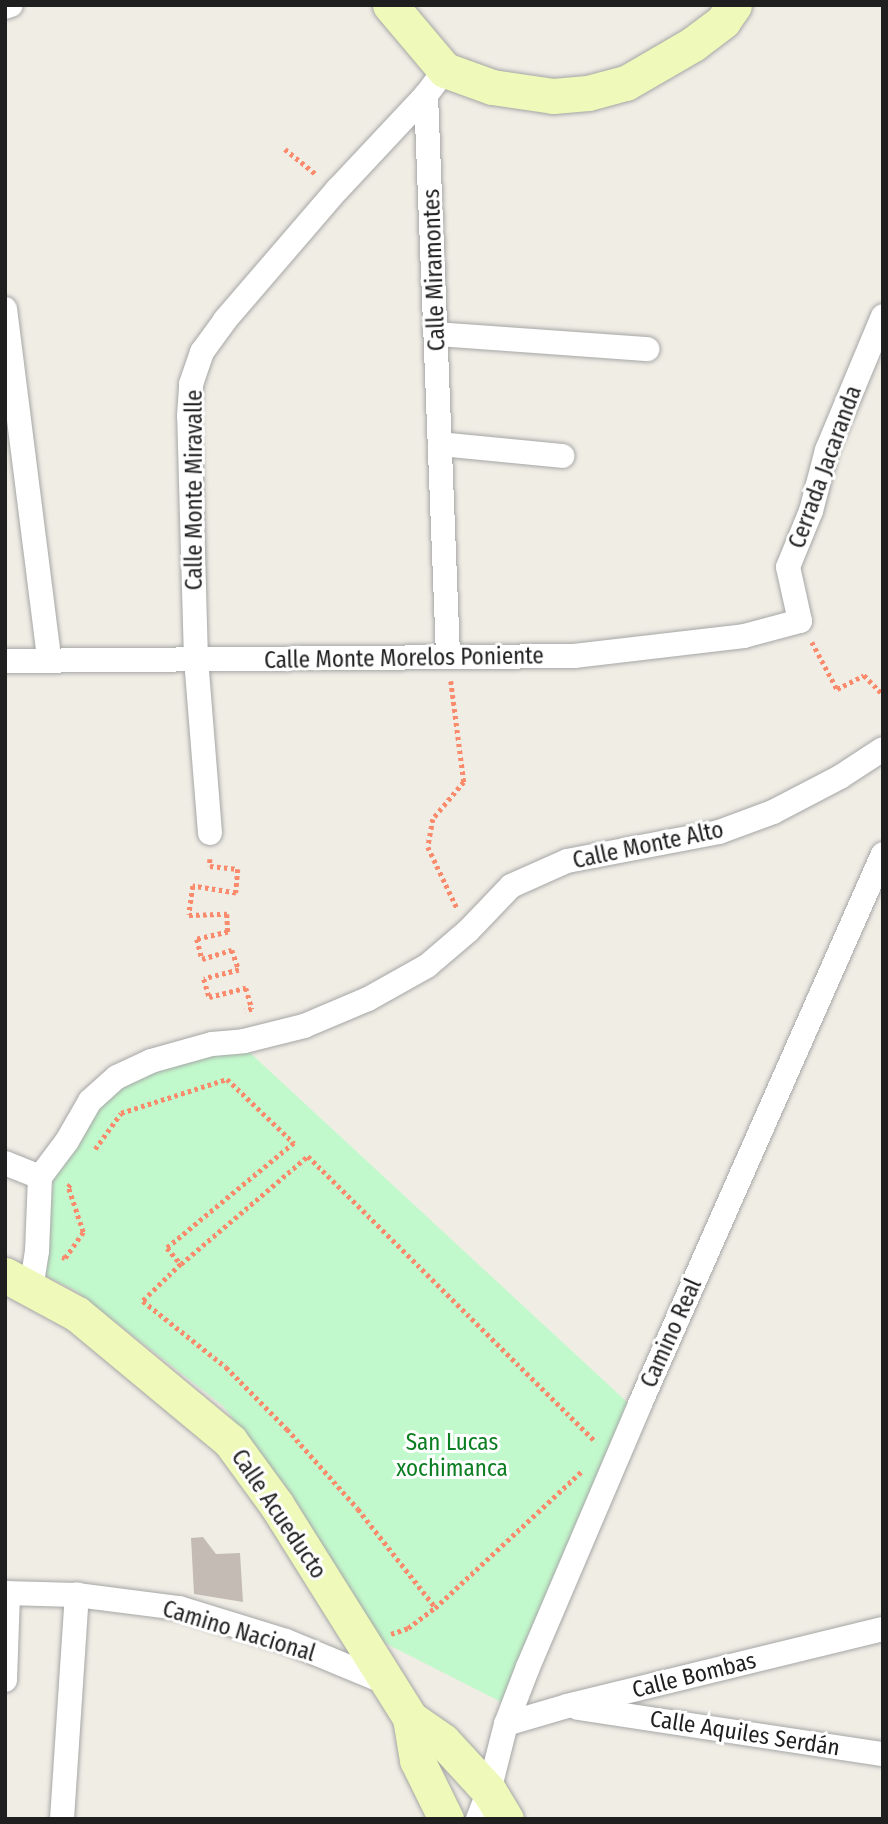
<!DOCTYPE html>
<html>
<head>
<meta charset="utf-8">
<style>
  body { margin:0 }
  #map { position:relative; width:888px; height:1824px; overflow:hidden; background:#f0ede5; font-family:"Fira Sans Condensed",sans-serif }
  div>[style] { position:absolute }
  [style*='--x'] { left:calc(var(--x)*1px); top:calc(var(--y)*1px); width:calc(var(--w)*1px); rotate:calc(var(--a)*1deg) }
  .park>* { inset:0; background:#c2f9cc }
  .building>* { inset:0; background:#c4bcb4 }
  .path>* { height:4.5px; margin-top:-2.25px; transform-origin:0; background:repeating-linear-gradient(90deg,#fa8a6c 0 3.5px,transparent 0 7px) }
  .roads { filter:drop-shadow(0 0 2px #a6a6a6) drop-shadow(0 0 2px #a6a6a6) }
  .street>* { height:24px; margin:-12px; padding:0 12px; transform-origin:12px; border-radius:12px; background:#fff }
  .secondary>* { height:35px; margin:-17.5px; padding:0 17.5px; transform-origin:17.5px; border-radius:17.5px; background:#eff9b9 }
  span { translate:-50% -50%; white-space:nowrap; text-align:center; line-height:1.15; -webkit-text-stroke:6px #fff; paint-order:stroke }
  .street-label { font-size:23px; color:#1f1f1f }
  .park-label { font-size:23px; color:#0c7e22 }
  .frame { position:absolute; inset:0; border:7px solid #1f1f1f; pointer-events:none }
</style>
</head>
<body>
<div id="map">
  <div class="park">
    <i style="clip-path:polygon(246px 1049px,641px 1415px,515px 1709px,379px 1640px,292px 1495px,223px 1406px,76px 1291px,44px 1275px,53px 1182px,100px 1099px,159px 1068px)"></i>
  </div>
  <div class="building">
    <i style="clip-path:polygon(203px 1537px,216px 1554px,240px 1553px,243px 1602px,194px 1594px,191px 1538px)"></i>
  </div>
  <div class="path">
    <i style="--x:285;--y:149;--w:41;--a:39.1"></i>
    <i style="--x:812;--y:642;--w:53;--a:62"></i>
    <i style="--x:837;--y:689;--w:30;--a:-27"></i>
    <i style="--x:864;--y:675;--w:28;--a:46"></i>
    <i style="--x:451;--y:681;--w:102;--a:82.7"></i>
    <i style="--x:464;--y:782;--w:48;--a:130"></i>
    <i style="--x:433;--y:819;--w:28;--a:100"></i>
    <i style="--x:428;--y:847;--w:68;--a:64.6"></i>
    <i style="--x:210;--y:859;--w:7;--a:90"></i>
    <i style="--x:210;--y:866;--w:28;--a:6"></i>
    <i style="--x:238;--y:869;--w:24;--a:95"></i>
    <i style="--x:236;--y:893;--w:44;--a:-170.8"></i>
    <i style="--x:193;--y:886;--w:29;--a:98"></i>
    <i style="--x:189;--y:915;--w:38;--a:-2"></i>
    <i style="--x:227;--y:914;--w:18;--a:87"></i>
    <i style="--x:228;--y:932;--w:32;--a:167"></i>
    <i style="--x:197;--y:939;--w:21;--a:76"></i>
    <i style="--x:202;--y:959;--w:31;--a:-17"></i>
    <i style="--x:232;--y:950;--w:21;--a:71"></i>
    <i style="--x:239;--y:970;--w:36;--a:166"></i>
    <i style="--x:204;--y:979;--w:19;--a:74"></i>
    <i style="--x:209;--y:997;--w:38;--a:-14"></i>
    <i style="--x:246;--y:988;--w:22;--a:74"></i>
    <i style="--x:252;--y:1009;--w:7;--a:164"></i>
    <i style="--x:95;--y:1149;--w:44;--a:-54.2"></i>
    <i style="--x:121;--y:1113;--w:111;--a:-17.8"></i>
    <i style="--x:227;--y:1079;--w:93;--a:43.7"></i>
    <i style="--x:294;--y:1143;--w:165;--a:140.4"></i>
    <i style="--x:167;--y:1248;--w:21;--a:49"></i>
    <i style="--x:181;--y:1264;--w:167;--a:-40.4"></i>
    <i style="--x:308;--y:1156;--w:406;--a:44.8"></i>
    <i style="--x:62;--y:1257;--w:3;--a:18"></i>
    <i style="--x:65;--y:1258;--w:32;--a:-55"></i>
    <i style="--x:83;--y:1232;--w:47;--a:-108.4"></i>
    <i style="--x:68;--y:1187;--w:6;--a:-51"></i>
    <i style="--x:181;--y:1264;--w:53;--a:135.8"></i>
    <i style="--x:143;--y:1301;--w:106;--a:38.5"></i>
    <i style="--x:226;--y:1367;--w:87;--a:45.5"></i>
    <i style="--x:287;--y:1429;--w:107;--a:48.4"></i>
    <i style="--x:358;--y:1509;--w:125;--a:51.8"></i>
    <i style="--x:391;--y:1634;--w:18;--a:-19"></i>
    <i style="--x:408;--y:1628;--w:34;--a:-37"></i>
    <i style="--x:435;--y:1608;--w:202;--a:-43"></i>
  </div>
  <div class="roads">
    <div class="street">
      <i style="--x:5;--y:7;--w:6;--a:-18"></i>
      <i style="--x:426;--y:95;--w:561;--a:87.75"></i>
      <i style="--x:5;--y:309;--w:353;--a:82.8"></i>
      <i style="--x:436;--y:334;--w:212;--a:4.1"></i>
      <i style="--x:440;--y:444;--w:123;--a:5.6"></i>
      <i style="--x:5;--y:661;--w:569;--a:-0.5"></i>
      <i style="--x:574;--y:656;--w:171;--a:-6.7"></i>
      <i style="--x:744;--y:636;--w:58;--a:-15"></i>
      <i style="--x:800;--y:621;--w:55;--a:-102.5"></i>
      <i style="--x:788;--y:567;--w:61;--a:-67.7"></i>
      <i style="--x:811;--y:511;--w:63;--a:-75.3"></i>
      <i style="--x:827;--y:450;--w:145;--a:-67.3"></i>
      <i style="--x:210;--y:833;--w:174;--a:-94.6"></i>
      <i style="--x:196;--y:660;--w:244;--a:-91.6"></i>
      <i style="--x:189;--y:416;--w:32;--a:-86"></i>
      <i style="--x:191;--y:384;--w:34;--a:-71"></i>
      <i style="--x:202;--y:352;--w:39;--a:-54"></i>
      <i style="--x:225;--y:320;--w:172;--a:-49.3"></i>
      <i style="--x:337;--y:190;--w:130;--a:-46.9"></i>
      <i style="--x:426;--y:95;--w:31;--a:-53"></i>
      <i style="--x:5;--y:1163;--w:38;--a:22"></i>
      <i style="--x:40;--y:1177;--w:74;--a:92.3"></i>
      <i style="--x:37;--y:1251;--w:36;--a:99"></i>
      <i style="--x:40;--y:1177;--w:45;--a:-53.1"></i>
      <i style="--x:67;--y:1141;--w:46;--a:-60.1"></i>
      <i style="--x:90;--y:1101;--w:36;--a:-42"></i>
      <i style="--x:117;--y:1077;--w:38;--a:-25"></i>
      <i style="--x:151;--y:1061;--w:63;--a:-15.6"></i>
      <i style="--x:212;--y:1044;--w:32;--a:-5"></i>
      <i style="--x:244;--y:1041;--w:62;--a:-14"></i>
      <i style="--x:304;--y:1026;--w:69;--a:-22.9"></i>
      <i style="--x:368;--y:999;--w:68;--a:-29.2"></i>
      <i style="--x:427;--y:966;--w:54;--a:-40.5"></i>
      <i style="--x:468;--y:931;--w:62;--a:-46.3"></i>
      <i style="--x:511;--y:886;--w:61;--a:-24.1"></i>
      <i style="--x:567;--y:861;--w:155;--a:-10.8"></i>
      <i style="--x:719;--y:832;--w:58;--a:-20.3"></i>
      <i style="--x:773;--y:812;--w:76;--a:-27.6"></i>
      <i style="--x:840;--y:777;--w:51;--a:-33.1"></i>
      <i style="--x:5;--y:1593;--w:72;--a:1.6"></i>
      <i style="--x:77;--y:1595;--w:103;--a:7.3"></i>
      <i style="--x:179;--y:1608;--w:112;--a:17.1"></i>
      <i style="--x:286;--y:1641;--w:107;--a:22.5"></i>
      <i style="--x:5;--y:1680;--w:87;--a:-88"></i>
      <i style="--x:578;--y:1708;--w:308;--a:8.6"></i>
      <i style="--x:506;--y:1724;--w:64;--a:-16.4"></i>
      <i style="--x:567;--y:1706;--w:325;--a:-13.7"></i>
      <i style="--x:62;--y:1819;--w:225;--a:-86.2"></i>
      <i style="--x:478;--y:1819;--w:30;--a:-69"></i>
      <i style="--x:489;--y:1791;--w:69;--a:-75.8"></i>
      <i style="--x:506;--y:1724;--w:61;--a:-68.9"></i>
      <i style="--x:528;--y:1667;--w:286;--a:-66.9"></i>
      <i style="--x:640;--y:1404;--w:601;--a:-66.16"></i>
    </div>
    <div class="secondary">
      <i style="--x:390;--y:5;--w:85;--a:49.8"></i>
      <i style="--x:445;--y:70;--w:50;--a:19.9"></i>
      <i style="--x:492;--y:87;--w:62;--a:8.4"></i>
      <i style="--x:553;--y:96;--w:35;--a:-5"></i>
      <i style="--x:588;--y:93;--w:39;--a:-15"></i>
      <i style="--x:626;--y:83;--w:78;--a:-30.2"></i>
      <i style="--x:693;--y:44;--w:38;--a:-37"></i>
      <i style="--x:723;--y:21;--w:19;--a:-55"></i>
      <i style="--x:5;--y:1275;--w:82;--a:28.4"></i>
      <i style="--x:77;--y:1314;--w:199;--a:39.7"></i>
      <i style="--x:230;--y:1441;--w:78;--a:53.9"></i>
      <i style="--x:276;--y:1504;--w:252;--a:57.9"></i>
      <i style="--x:410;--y:1718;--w:40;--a:34.9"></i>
      <i style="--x:443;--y:1741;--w:68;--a:47.4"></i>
      <i style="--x:489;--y:1791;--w:33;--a:59"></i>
      <i style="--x:410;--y:1718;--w:43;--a:80.5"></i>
      <i style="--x:417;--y:1760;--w:66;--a:63.8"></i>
    </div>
  </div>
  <div class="street-label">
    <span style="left:434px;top:270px;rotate:-92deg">Calle Miramontes</span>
    <span style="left:825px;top:467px;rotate:-70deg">Cerrada Jacaranda</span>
    <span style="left:194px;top:490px;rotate:-90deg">Calle Monte Miravalle</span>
    <span style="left:404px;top:658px;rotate:-1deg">Calle Monte Morelos Poniente</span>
    <span style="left:648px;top:845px;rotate:-12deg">Calle Monte Alto</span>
    <span style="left:671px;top:1333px;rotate:-66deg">Camino Real</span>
    <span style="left:279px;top:1514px;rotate:56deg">Calle Acueducto</span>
    <span style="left:239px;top:1631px;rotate:17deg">Camino Nacional</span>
    <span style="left:694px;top:1675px;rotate:-14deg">Calle Bombas</span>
    <span style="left:745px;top:1733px;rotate:9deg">Calle Aquiles Serdán</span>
  </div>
  <div class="park-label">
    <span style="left:452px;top:1455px">San Lucas<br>xochimanca</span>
  </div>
  <div class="frame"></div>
</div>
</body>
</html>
